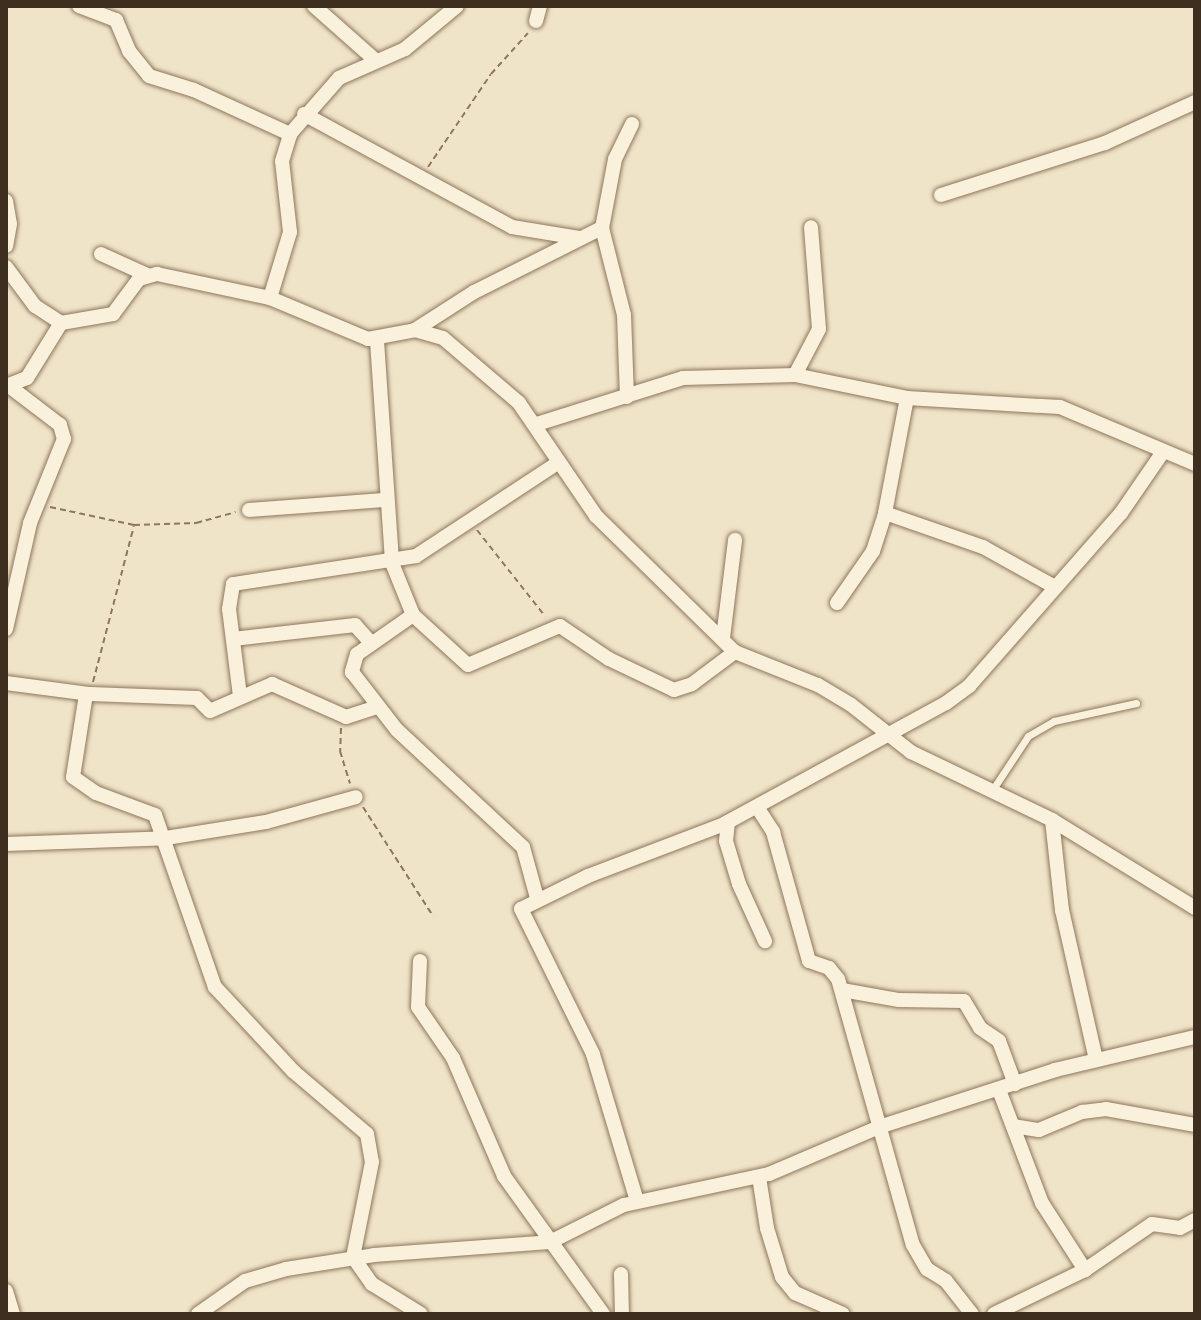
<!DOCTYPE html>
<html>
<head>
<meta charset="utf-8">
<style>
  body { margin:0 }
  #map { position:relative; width:1201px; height:1320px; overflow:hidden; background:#f0e4c8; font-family:Georgia,serif }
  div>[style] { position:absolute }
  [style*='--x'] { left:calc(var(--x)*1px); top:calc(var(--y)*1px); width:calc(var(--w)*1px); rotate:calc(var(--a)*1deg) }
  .path>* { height:2px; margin-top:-1px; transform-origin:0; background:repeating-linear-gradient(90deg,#8d765c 0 6px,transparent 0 10px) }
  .roads { filter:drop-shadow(0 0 2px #8d765c) drop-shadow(0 0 2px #8d765c) }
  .service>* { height:7px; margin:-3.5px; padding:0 3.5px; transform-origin:3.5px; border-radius:3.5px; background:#faf1dc }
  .minor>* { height:14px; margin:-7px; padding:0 7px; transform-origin:7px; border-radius:7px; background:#faf1dc }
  span { translate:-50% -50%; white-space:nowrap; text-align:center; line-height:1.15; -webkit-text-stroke:7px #f7eed8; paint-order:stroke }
  .frame { position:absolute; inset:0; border:8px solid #3d2e20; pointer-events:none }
</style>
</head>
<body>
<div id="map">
  <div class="path">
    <i style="--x:428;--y:167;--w:112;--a:-55.9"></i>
    <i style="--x:491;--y:74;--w:55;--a:-47.9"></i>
    <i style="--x:50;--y:507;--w:86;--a:12.1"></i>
    <i style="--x:134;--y:525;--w:62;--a:-1.8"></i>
    <i style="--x:196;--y:523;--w:41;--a:-15.4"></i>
    <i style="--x:477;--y:530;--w:110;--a:51.7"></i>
    <i style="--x:93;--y:682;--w:161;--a:-75.3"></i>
    <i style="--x:341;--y:728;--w:23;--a:92"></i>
    <i style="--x:340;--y:751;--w:34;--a:73"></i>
    <i style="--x:363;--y:807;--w:130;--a:57.3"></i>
  </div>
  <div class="roads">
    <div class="service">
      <i style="--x:991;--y:792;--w:67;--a:-56.5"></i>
      <i style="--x:1028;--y:736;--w:30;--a:-30"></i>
      <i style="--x:1054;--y:721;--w:84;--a:-12.4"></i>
    </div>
    <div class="minor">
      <i style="--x:79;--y:6;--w:40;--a:21"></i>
      <i style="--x:116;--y:20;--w:34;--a:67"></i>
      <i style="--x:129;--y:51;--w:32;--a:51"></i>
      <i style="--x:149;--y:76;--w:47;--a:17.3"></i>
      <i style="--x:194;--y:90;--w:106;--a:24.6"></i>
      <i style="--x:314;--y:6;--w:81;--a:41.5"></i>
      <i style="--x:536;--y:21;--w:16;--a:-75"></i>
      <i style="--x:304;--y:114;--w:237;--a:28.5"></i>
      <i style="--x:512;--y:227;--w:68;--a:9.3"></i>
      <i style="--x:941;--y:195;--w:172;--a:-17.6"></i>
      <i style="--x:1105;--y:143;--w:99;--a:-24.5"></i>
      <i style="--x:6;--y:201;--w:23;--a:80"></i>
      <i style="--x:10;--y:224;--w:22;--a:100"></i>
      <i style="--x:101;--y:254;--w:51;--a:24.5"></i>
      <i style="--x:6;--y:267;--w:49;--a:53.4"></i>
      <i style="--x:35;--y:306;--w:31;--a:33"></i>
      <i style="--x:61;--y:323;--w:53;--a:-9.8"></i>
      <i style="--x:113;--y:314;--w:44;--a:-53.4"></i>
      <i style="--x:139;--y:279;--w:19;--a:-16"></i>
      <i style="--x:157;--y:274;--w:116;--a:12"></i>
      <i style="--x:270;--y:298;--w:106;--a:22.7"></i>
      <i style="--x:368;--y:339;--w:48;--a:-10.8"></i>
      <i style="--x:415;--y:330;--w:29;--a:16"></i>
      <i style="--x:443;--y:338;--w:100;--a:40.5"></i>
      <i style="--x:519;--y:403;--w:137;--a:55.7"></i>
      <i style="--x:596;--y:516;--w:194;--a:44.4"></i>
      <i style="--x:735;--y:652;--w:89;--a:21.7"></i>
      <i style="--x:818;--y:685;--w:37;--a:31"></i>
      <i style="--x:850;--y:704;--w:78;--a:38.2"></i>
      <i style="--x:911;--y:752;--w:157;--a:25.7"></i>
      <i style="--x:1052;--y:820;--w:168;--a:31.6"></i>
      <i style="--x:270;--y:298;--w:69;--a:-73.1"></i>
      <i style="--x:290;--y:232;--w:71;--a:-96.4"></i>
      <i style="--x:282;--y:161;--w:28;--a:-73"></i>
      <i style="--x:290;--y:134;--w:74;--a:-48.8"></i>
      <i style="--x:339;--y:78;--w:72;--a:-23.7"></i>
      <i style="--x:405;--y:49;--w:67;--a:-39.6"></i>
      <i style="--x:415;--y:330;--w:70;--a:-32.8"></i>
      <i style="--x:474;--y:292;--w:143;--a:-26.6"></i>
      <i style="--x:377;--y:341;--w:223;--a:86.1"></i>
      <i style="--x:392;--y:563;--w:56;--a:68"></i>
      <i style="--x:413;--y:615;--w:68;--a:145.1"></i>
      <i style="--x:357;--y:654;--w:19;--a:106"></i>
      <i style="--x:352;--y:672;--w:73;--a:52.2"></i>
      <i style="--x:397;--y:730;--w:172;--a:42.9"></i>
      <i style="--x:523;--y:847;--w:53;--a:74.6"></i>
      <i style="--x:795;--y:375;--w:52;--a:-62.4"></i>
      <i style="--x:819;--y:329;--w:102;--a:-94.5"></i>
      <i style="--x:6;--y:386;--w:22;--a:-21"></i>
      <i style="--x:27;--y:378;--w:65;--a:-58.3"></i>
      <i style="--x:627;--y:397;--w:82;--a:-92.1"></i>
      <i style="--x:624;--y:315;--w:90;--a:-104.2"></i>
      <i style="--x:602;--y:228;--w:70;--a:-79.3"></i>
      <i style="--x:615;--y:159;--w:39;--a:-64"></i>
      <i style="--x:537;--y:424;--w:153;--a:-17.5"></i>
      <i style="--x:683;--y:378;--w:112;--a:-1.5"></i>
      <i style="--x:795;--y:375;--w:114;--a:11.6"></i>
      <i style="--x:907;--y:398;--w:153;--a:3.4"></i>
      <i style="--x:1060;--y:407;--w:147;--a:22.9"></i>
      <i style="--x:249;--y:510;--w:135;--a:-4.2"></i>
      <i style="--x:885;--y:513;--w:104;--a:19.1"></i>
      <i style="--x:983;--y:547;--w:80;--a:29.1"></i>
      <i style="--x:837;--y:603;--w:63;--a:-55.3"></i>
      <i style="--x:873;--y:551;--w:40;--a:-72"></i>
      <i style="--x:885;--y:513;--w:117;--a:-79.2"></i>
      <i style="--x:413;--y:615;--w:74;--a:42.3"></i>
      <i style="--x:468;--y:665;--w:100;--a:-23"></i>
      <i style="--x:560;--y:626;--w:59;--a:34"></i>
      <i style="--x:609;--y:659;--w:72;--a:25.5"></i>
      <i style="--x:674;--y:690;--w:19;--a:-18"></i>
      <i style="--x:692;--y:684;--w:54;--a:-36.7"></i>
      <i style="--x:6;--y:629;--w:109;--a:-77.2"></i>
      <i style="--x:30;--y:523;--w:91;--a:-68"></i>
      <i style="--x:64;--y:439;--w:15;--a:-106"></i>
      <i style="--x:60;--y:425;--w:64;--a:-142.6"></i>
      <i style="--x:723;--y:638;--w:99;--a:-83"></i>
      <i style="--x:233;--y:639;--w:123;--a:-6.5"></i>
      <i style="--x:355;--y:625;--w:25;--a:48"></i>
      <i style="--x:6;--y:683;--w:85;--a:7.5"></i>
      <i style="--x:90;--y:694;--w:107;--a:2.1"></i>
      <i style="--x:197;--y:698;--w:18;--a:45"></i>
      <i style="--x:210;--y:711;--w:68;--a:-23.5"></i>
      <i style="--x:272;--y:684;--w:81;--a:24"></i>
      <i style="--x:346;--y:717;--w:33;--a:-18"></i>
      <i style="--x:86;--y:694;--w:84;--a:98.9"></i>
      <i style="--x:73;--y:777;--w:28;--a:35"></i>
      <i style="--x:96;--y:793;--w:63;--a:20.4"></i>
      <i style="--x:155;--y:815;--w:182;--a:70.8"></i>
      <i style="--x:215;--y:987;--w:115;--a:47.1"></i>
      <i style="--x:293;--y:1071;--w:97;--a:40.4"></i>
      <i style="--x:367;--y:1134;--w:28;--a:80"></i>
      <i style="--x:372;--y:1162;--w:97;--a:101.3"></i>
      <i style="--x:353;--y:1257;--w:33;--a:55"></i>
      <i style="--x:372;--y:1284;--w:57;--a:31.5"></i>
      <i style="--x:240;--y:696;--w:88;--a:-97.2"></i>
      <i style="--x:229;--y:609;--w:25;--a:-81"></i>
      <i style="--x:233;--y:584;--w:185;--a:-8.7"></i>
      <i style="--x:416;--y:556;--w:171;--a:-33.3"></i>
      <i style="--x:757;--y:807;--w:30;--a:57"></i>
      <i style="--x:773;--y:832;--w:134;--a:74.4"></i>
      <i style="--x:809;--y:961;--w:21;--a:19"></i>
      <i style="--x:829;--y:968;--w:14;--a:51"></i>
      <i style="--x:838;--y:979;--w:276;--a:74.3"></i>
      <i style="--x:913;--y:1245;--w:28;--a:60"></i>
      <i style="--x:927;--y:1269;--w:22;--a:32"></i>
      <i style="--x:946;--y:1281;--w:42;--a:51.8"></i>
      <i style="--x:1052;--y:820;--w:91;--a:83.7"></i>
      <i style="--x:1062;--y:910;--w:154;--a:77.2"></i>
      <i style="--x:728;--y:822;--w:19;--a:96"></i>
      <i style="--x:726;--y:841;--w:45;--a:73.2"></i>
      <i style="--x:739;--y:884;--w:63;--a:65.5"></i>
      <i style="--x:6;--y:844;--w:160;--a:-2.1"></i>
      <i style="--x:166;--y:838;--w:101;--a:-9.1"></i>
      <i style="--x:266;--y:822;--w:93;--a:-15.5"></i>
      <i style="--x:420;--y:961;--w:46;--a:92.5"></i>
      <i style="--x:418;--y:1007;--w:62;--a:55.5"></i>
      <i style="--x:453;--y:1058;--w:129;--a:66.6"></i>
      <i style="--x:504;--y:1176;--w:170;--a:54.3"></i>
      <i style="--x:842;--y:990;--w:58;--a:10"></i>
      <i style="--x:899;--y:1000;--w:65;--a:0.9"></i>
      <i style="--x:964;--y:1001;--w:31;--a:59"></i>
      <i style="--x:980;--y:1028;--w:23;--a:34"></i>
      <i style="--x:999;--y:1041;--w:46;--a:69.6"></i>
      <i style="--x:999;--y:1090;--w:121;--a:69.2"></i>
      <i style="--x:1042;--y:1203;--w:80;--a:57.3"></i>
      <i style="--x:1013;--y:1126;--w:26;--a:9"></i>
      <i style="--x:1039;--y:1130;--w:47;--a:-22.7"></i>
      <i style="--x:1082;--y:1112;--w:24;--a:-7"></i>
      <i style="--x:1106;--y:1109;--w:90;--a:10.2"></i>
      <i style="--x:759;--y:1177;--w:52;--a:81.1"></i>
      <i style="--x:767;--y:1228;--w:51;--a:73"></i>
      <i style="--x:782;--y:1277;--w:21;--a:51"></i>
      <i style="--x:795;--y:1293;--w:52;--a:23.6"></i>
      <i style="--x:637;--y:1201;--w:153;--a:-106.7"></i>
      <i style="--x:593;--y:1054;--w:162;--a:-116.4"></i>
      <i style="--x:521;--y:909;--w:75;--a:-26.2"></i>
      <i style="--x:588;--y:876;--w:146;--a:-20.9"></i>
      <i style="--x:724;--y:824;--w:253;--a:-28.6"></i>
      <i style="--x:946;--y:703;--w:29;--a:-36"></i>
      <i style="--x:969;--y:686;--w:230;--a:-48.7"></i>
      <i style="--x:1121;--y:513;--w:74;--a:-55.5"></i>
      <i style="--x:621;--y:1274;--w:40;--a:88.6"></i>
      <i style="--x:6;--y:1291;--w:24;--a:73"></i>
      <i style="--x:198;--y:1314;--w:57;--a:-35.1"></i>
      <i style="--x:245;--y:1281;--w:43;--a:-16.3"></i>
      <i style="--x:286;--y:1269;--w:89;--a:-9"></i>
      <i style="--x:374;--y:1255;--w:176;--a:-4.2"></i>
      <i style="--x:550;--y:1242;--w:83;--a:-26.6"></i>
      <i style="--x:624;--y:1205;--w:148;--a:-12.1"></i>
      <i style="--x:769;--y:1174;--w:120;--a:-23.1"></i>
      <i style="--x:879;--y:1127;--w:185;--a:-17.9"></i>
      <i style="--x:1055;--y:1070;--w:144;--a:-13.3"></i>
      <i style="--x:994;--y:1314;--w:101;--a:-25.8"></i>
      <i style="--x:1085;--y:1270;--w:81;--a:-34.5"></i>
      <i style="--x:1152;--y:1224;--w:28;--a:8"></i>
      <i style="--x:1180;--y:1228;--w:17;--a:-28"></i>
    </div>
  </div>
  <div class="frame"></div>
</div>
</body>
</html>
